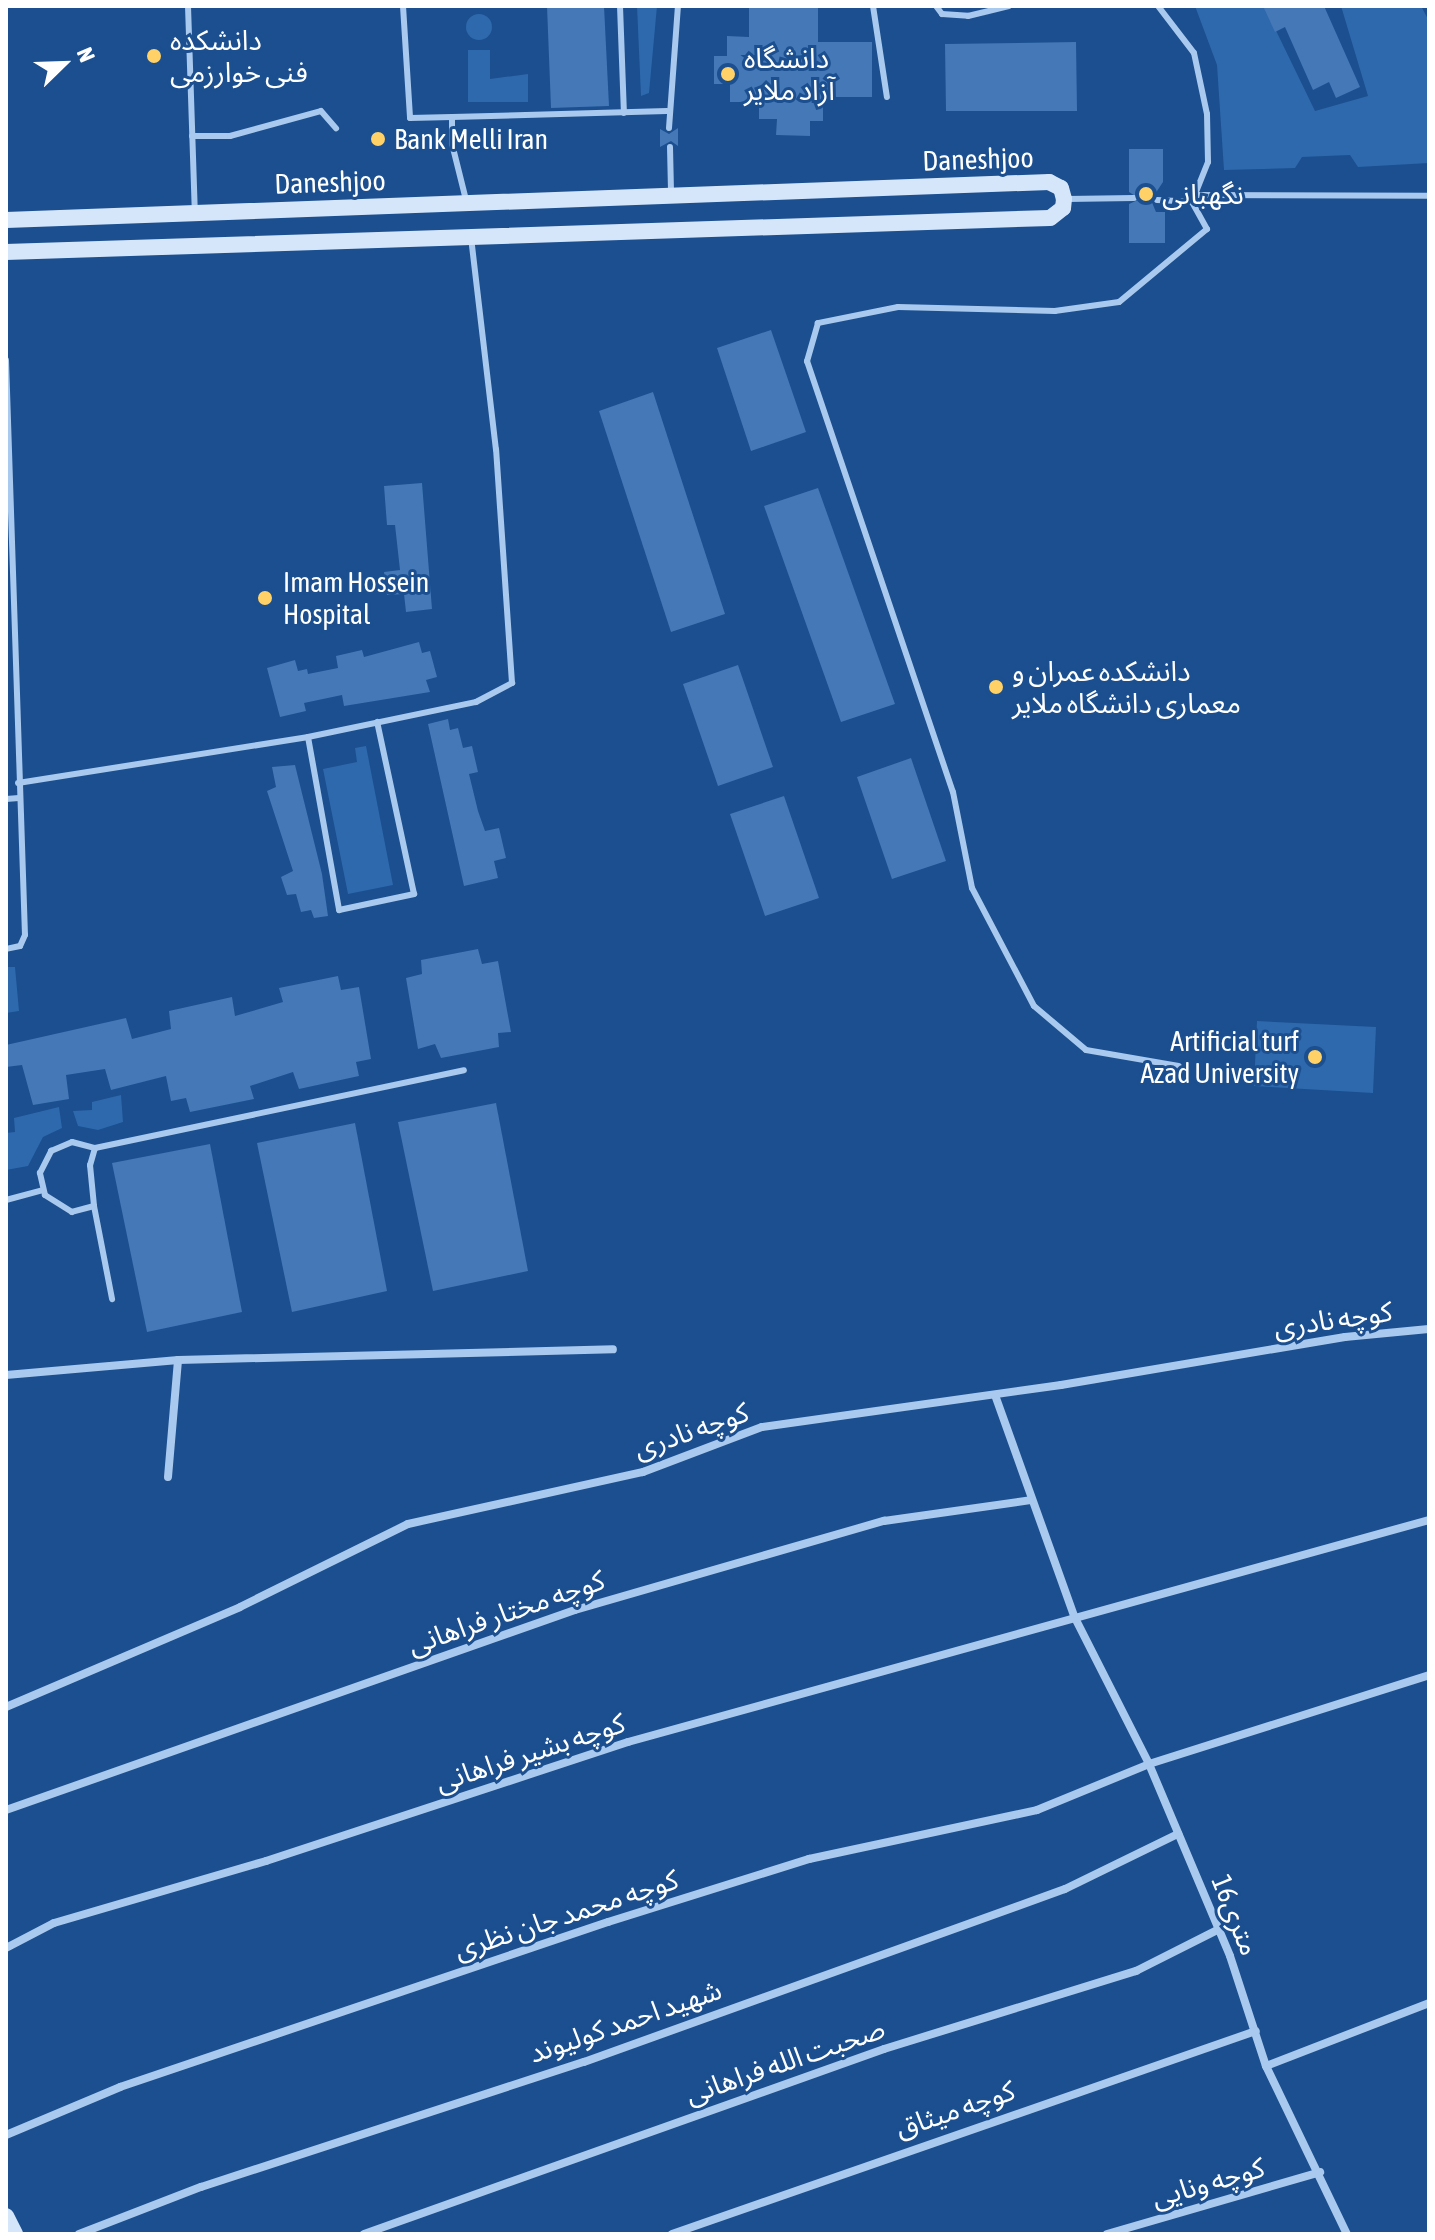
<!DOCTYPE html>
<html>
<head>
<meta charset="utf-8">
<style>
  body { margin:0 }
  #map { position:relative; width:1435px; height:2240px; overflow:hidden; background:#1b4f8f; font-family:"Asap Condensed","Noto Sans Arabic",sans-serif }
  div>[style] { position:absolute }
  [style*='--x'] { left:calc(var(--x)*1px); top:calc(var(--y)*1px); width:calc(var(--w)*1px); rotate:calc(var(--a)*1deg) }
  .green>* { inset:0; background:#2e69ad }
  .round { border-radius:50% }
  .building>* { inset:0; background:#4478b7 }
  .service>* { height:6px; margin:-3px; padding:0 3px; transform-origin:3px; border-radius:3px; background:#a9c9ee }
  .minor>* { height:8px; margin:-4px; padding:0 4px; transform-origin:4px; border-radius:4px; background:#a9c9ee }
  .secondary>* { height:16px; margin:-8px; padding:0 8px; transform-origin:8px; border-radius:8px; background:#d6e6fa }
  .dots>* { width:22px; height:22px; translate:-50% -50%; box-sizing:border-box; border:4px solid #1b4f8f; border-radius:50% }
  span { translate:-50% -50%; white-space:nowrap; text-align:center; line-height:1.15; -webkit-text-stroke:6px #1b4f8f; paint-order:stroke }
  .poi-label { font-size:28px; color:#fff }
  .left { translate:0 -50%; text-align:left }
  .right { translate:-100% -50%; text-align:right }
  .street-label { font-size:28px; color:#fff }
  .frame { position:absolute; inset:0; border:8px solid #fff; pointer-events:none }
  .north { position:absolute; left:24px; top:24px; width:80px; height:80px; -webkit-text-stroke:6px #1b4f8f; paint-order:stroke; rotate:67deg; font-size:22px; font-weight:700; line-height:32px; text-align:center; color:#fff }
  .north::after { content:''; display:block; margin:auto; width:28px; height:36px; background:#fff; clip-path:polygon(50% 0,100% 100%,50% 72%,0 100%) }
</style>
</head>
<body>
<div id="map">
  <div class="green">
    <i style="clip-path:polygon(637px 6px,657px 6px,649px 93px,641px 96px)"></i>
    <i style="clip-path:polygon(1195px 6px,1264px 6px,1315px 111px,1368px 96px,1341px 6px,1421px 6px,1429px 21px,1429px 163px,1358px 167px,1350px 155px,1302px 157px,1295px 168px,1224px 170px,1217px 65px)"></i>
    <i class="round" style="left:466px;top:14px;width:26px;height:26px"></i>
    <i style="clip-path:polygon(468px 50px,490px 50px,490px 79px,528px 74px,528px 102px,468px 102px)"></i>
    <i style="clip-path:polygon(366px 746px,393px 885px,348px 894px,323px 769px,357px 762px,355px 748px)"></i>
    <i style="clip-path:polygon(6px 967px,15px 967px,19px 1011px,6px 1013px)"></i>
    <i style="clip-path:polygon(1257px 1021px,1376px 1027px,1373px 1093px,1254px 1086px)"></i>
    <i style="clip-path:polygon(121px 1095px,123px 1122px,98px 1130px,78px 1126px,73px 1111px,92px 1110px,92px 1102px)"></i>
    <i style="clip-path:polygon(59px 1107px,62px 1128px,43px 1137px,28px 1166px,6px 1170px,6px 1133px,15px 1132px,14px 1118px)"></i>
  </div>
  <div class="building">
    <i style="clip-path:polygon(547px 6px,604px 6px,609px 106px,551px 108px)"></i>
    <i style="clip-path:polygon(749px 6px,818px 6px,818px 42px,872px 42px,872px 97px,823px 97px,823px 121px,810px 121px,810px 136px,776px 135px,777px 119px,759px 119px,759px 102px,730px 102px,730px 84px,714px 84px,714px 56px,727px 56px,727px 36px,749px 37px)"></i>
    <i style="clip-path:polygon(1263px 6px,1324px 6px,1360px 87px,1336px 98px,1329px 82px,1313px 90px,1285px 27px,1275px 32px)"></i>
    <i style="clip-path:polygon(1076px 42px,1077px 111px,946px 111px,945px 44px)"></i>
    <i style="clip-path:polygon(678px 128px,678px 146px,671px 141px,660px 147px,660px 129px,669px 134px)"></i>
    <i style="clip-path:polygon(1129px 149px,1163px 149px,1163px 182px,1151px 200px,1156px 212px,1165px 212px,1165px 243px,1129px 243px,1129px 204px,1140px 199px,1129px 192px)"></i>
    <i style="clip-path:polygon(771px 330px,806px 432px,751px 451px,717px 348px)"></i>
    <i style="clip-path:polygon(653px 392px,725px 614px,671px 632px,599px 411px)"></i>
    <i style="clip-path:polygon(422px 483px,432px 609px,406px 612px,404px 594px,387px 595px,384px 572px,400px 570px,395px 525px,387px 525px,384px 486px)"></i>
    <i style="clip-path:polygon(818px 488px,895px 704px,841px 722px,764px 506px)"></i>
    <i style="clip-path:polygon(419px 642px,422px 653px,430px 651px,437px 677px,426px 680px,430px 692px,344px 706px,342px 695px,304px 703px,306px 711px,280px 717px,267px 668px,295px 660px,298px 671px,307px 669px,308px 674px,338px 668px,336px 656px,362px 650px,364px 657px)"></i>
    <i style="clip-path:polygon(738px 665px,773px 767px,718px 786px,683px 684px)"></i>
    <i style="clip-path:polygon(448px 719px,450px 730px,458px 728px,463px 748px,472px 746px,478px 772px,469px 774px,478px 811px,485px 831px,499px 828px,506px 858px,494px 861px,498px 878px,464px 886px,428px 724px)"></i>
    <i style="clip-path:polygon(911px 758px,946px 861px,892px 879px,857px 777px)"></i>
    <i style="clip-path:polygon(295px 765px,322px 874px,328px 916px,314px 918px,311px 910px,301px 912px,296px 894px,287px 895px,281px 877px,293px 871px,267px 791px,276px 787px,272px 767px)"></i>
    <i style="clip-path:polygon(784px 796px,819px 898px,765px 916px,730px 814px)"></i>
    <i style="clip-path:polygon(478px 949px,482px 964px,498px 961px,511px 1032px,498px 1033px,499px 1047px,441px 1058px,435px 1044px,418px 1049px,406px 978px,422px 974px,421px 960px)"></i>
    <i style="clip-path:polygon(338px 976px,341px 990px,359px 987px,371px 1059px,356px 1062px,359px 1076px,299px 1089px,293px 1072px,250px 1086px,254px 1099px,190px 1112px,186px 1098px,171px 1101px,166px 1076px,111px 1090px,105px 1069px,66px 1075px,69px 1099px,33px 1105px,22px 1065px,6px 1067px,6px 1045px,126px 1018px,132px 1039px,171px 1029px,169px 1011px,232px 997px,235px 1016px,283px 1002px,279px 988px)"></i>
    <i style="clip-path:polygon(496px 1103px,528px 1271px,433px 1291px,398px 1122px)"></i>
    <i style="clip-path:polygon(355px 1123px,387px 1291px,292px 1312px,257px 1143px)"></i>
    <i style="clip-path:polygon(210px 1144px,242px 1312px,147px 1332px,112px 1163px)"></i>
  </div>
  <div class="service">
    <i style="--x:188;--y:6;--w:207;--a:88.1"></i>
    <i style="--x:403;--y:6;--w:112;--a:86.4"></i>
    <i style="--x:410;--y:118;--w:42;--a:-1.4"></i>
    <i style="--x:620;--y:6;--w:107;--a:87.9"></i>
    <i style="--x:873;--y:6;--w:92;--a:81.3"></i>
    <i style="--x:936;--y:6;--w:10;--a:53"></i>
    <i style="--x:942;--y:14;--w:26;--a:4"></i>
    <i style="--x:968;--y:16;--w:42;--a:-13.7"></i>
    <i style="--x:1158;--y:6;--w:59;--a:52.5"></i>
    <i style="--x:1194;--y:53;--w:62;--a:78"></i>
    <i style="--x:1207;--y:114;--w:48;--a:88.8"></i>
    <i style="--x:1208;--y:162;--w:43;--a:111.8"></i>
    <i style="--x:1192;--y:202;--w:31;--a:61"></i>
    <i style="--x:1207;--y:229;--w:114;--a:140.3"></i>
    <i style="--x:1119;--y:302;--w:65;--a:172"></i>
    <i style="--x:1055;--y:311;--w:157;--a:-178.5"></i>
    <i style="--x:898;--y:307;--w:82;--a:168.7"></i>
    <i style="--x:818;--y:323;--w:40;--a:106"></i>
    <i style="--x:807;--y:361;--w:455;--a:71.3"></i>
    <i style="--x:953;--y:792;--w:98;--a:78.8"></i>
    <i style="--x:972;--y:888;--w:133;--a:62.3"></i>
    <i style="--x:1034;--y:1006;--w:68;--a:40.2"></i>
    <i style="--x:1086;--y:1050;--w:94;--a:9.8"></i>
    <i style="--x:669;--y:128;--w:122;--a:-85.8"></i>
    <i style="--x:192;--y:136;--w:38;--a:0"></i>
    <i style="--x:230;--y:136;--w:94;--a:-15.4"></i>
    <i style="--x:321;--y:111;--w:23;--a:49"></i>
    <i style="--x:670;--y:147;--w:45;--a:88.7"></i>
    <i style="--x:1195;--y:195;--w:234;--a:0.2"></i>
    <i style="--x:1067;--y:199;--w:67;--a:-0.9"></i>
    <i style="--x:466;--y:200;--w:58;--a:-104"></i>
    <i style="--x:452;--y:144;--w:27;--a:-90"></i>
    <i style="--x:452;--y:117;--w:215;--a:-1.6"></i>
    <i style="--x:1157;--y:200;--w:35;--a:3"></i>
    <i style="--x:6;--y:360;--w:575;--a:88.11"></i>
    <i style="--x:25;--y:935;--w:12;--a:114"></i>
    <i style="--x:20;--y:946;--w:14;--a:168"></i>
    <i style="--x:308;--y:737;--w:176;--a:79.8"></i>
    <i style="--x:339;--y:910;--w:77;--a:-12"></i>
    <i style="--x:414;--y:894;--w:176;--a:-102.1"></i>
    <i style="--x:18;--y:783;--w:294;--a:-9"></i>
    <i style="--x:308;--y:737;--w:172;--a:-11.8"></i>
    <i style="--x:476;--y:702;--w:41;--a:-27.8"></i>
    <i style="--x:512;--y:683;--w:234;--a:-93.9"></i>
    <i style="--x:496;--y:450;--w:214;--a:-96.7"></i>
    <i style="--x:6;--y:799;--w:13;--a:-4"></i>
    <i style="--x:72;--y:1142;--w:24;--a:15"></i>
    <i style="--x:95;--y:1148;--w:18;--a:106"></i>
    <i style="--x:90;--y:1165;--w:41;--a:84.4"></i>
    <i style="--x:94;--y:1206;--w:23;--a:165"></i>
    <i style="--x:72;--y:1212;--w:32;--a:-148"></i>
    <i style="--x:45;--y:1195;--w:23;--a:-103"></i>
    <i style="--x:40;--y:1173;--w:25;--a:-63"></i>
    <i style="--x:51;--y:1151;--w:23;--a:-23"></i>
    <i style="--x:95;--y:1148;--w:377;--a:-11.9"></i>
    <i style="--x:6;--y:1200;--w:38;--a:-15"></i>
    <i style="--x:94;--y:1206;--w:95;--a:79"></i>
  </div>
  <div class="minor">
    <i style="--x:6;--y:1375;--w:173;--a:-5"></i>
    <i style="--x:178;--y:1360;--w:435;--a:-1.4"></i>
    <i style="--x:995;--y:1395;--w:235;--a:70.3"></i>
    <i style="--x:1074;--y:1616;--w:166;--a:63.1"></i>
    <i style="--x:1149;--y:1764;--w:208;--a:67.1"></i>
    <i style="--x:1230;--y:1956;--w:116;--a:71.9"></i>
    <i style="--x:1266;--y:2066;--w:187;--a:64.3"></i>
    <i style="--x:168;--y:1477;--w:117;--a:-85.1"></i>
    <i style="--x:6;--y:1707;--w:254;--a:-23.1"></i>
    <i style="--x:240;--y:1607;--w:187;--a:-26.3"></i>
    <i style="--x:408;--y:1524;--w:241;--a:-12.5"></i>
    <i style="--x:643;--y:1472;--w:127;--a:-20.7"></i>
    <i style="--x:762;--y:1427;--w:302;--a:-8"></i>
    <i style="--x:1061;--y:1385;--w:288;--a:-9.6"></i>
    <i style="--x:1345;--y:1337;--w:84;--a:-5.4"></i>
    <i style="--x:6;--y:1810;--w:603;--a:-19.37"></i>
    <i style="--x:575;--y:1610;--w:322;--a:-16.1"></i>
    <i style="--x:884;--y:1521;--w:148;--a:-8.1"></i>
    <i style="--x:6;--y:1948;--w:54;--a:-27.5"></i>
    <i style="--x:54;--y:1923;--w:221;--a:-16.3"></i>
    <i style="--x:266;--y:1861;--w:381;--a:-18.2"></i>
    <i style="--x:628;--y:1742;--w:831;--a:-15.49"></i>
    <i style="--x:1266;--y:2066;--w:175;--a:-21.1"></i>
    <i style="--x:6;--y:2135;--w:124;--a:-22.8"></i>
    <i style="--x:120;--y:2087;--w:515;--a:-18.68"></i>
    <i style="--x:608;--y:1922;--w:211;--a:-17.4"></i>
    <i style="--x:809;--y:1859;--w:233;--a:-12.1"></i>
    <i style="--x:1037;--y:1810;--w:121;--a:-22.3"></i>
    <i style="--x:1149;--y:1764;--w:294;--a:-17.6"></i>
    <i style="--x:79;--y:2234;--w:131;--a:-21.1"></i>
    <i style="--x:201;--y:2187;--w:403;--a:-18.1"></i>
    <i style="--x:584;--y:2062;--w:511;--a:-19.78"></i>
    <i style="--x:1065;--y:1889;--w:126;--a:-26"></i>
    <i style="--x:364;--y:2234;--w:552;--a:-19.58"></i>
    <i style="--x:884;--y:2049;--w:264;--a:-17.2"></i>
    <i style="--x:1136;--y:1971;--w:93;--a:-26.8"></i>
    <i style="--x:672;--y:2234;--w:618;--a:-19.17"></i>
    <i style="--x:1107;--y:2234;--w:222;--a:-16.2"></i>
  </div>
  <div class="secondary">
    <i style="--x:6;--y:220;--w:1044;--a:-2.09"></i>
    <i style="--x:1049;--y:182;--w:13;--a:27"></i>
    <i style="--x:1061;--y:188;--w:11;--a:75"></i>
    <i style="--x:1064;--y:199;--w:9;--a:96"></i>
    <i style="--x:1063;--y:208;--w:16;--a:142"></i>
    <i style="--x:1050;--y:218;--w:1045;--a:178.13"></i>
    <i style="--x:6;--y:2216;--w:20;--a:63"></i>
  </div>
  <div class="dots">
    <i style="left:154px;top:56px;background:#ffd166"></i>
    <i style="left:728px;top:74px;background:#ffd166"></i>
    <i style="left:378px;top:139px;background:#ffd166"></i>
    <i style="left:1146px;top:194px;background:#ffd166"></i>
    <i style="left:265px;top:598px;background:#ffd166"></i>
    <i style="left:996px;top:687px;background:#ffd166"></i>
    <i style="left:1315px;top:1057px;background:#ffd166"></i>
  </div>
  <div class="poi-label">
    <span class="left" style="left:170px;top:56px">دانشکده<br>فنی خوارزمی</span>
    <span class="left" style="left:744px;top:74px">دانشگاه<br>آزاد ملایر</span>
    <span class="left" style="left:394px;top:139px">Bank Melli Iran</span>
    <span class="left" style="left:1162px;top:194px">نگهبانی</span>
    <span class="left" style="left:283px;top:598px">Imam Hossein<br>Hospital</span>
    <span class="left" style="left:1012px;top:687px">دانشکده عمران و<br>معماری دانشگاه ملایر</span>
    <span class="right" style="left:1299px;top:1057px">Artificial turf<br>Azad University</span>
  </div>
  <div class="street-label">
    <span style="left:978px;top:159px;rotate:-2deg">Daneshjoo</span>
    <span style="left:330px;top:182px;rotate:-2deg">Daneshjoo</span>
    <span style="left:1333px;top:1319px;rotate:-8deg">کوچه نادری</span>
    <span style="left:691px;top:1430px;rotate:-19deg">کوچه نادری</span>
    <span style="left:506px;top:1612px;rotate:-19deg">کوچه مختار فراهانی</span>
    <span style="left:530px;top:1752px;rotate:-18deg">کوچه بشیر فراهانی</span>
    <span style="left:566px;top:1914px;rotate:-18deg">کوچه محمد جان نظری</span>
    <span style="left:1236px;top:1915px;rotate:68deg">16متری</span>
    <span style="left:625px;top:2021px;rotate:-19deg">شهید احمد کولیوند</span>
    <span style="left:785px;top:2061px;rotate:-19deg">صحبت الله فراهانی</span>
    <span style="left:955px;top:2109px;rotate:-19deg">کوچه میثاق</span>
    <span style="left:1208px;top:2182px;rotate:-16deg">کوچه ونایی</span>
  </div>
  <div class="frame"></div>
  <div class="north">N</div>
</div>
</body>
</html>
